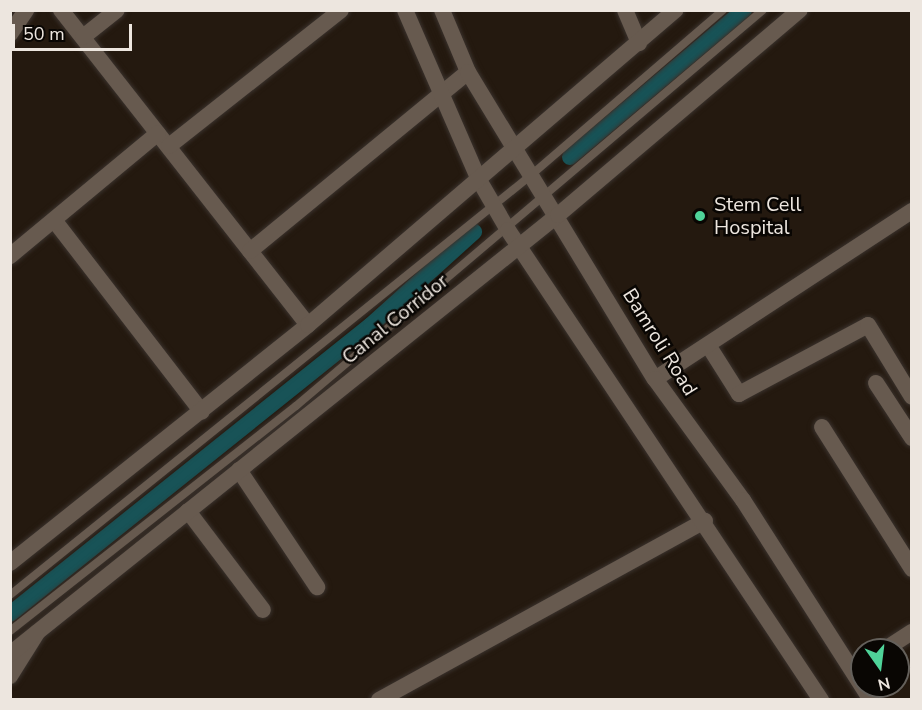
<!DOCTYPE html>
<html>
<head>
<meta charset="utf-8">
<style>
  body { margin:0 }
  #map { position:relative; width:922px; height:710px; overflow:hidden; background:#24190f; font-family:"Nunito Sans",sans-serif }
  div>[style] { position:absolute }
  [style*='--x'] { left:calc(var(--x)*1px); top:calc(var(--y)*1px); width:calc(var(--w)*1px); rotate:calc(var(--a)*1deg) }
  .canal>* { height:16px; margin:-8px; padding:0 8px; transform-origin:8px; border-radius:8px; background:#185357 }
  .roads { filter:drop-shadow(0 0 2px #3a322d) drop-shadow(0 0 2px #3a322d) }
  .service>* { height:8px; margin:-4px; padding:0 4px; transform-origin:4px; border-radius:4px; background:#675a4f }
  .minor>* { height:16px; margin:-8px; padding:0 8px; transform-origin:8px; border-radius:8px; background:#675a4f }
  .tertiary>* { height:16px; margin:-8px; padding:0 8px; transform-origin:8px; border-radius:8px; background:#675a4f }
  .dots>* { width:16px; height:16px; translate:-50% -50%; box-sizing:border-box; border:3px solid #090603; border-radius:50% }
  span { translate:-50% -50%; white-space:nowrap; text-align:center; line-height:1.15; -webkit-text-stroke:5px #090603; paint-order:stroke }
  .poi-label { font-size:20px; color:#ede6df }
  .left { translate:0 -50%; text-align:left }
  .street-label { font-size:20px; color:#ede6df }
  .frame { position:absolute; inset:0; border:12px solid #ede6df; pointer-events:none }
  .north { position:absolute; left:850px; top:638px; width:60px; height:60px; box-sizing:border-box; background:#090603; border:2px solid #64605b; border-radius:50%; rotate:166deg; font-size:16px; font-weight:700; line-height:24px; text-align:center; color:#ede6df }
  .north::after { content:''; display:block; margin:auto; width:21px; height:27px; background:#4fd399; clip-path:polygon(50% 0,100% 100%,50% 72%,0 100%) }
  .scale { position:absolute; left:12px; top:24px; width:120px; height:27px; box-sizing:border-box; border:3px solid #ede6df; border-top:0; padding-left:8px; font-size:18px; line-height:21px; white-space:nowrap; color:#ede6df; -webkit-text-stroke:4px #090603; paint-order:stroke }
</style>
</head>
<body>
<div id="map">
  <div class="canal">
    <i style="--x:570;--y:157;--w:228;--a:-40.2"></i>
    <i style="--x:10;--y:614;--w:462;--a:-38.7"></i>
    <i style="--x:371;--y:325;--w:139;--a:-42.1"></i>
  </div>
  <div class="roads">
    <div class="service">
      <i style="--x:10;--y:595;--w:668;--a:-38.86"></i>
      <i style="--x:530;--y:176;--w:255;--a:-40.7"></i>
      <i style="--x:10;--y:631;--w:364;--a:-38.2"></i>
      <i style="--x:296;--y:406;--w:612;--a:-40.3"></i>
    </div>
    <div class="minor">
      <i style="--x:61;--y:10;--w:400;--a:51.9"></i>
      <i style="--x:625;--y:10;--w:36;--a:67"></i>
      <i style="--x:83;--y:37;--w:43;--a:-38.5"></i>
      <i style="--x:169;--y:146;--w:219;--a:-38.3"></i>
      <i style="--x:54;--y:220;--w:242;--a:52.4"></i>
      <i style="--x:250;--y:251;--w:282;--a:-39.4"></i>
      <i style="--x:10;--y:256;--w:192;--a:-39.7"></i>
      <i style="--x:708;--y:345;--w:58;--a:57.7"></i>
      <i style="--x:739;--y:394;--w:146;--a:-28.1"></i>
      <i style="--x:868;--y:325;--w:84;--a:58.6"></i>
      <i style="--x:655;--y:379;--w:307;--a:-33.2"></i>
      <i style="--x:876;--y:383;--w:66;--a:56.8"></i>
      <i style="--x:822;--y:427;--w:168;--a:57.6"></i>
      <i style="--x:239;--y:470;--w:141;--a:56.3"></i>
      <i style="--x:188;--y:511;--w:124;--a:52.9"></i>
      <i style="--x:884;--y:650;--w:33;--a:-33"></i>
      <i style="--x:10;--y:676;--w:51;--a:-57.9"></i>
      <i style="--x:379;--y:700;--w:372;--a:-28.8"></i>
    </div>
    <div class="tertiary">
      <i style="--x:405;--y:10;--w:185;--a:66.5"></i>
      <i style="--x:479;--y:180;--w:58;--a:59.9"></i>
      <i style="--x:508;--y:230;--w:565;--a:56.34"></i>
      <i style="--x:442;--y:10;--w:67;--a:67.2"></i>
      <i style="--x:468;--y:72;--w:359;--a:58.7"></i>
      <i style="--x:655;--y:379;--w:150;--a:54"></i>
      <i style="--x:743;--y:500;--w:237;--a:57.4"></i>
      <i style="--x:10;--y:34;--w:29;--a:-56"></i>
      <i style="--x:10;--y:563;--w:381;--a:-38.6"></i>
      <i style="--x:308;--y:325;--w:484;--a:-40.6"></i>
      <i style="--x:10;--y:654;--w:702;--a:-38.7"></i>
      <i style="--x:558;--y:215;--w:317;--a:-40.3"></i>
    </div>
  </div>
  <div class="dots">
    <i style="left:700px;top:216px;background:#4fd399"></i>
  </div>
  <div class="poi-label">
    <span class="left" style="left:714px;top:216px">Stem Cell<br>Hospital</span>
  </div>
  <div class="street-label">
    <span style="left:395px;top:319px;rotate:-39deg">Canal Corridor</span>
    <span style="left:660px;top:342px;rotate:58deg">Bamroli Road</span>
  </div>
  <div class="frame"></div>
  <div class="north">N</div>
  <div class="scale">50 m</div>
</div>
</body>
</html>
